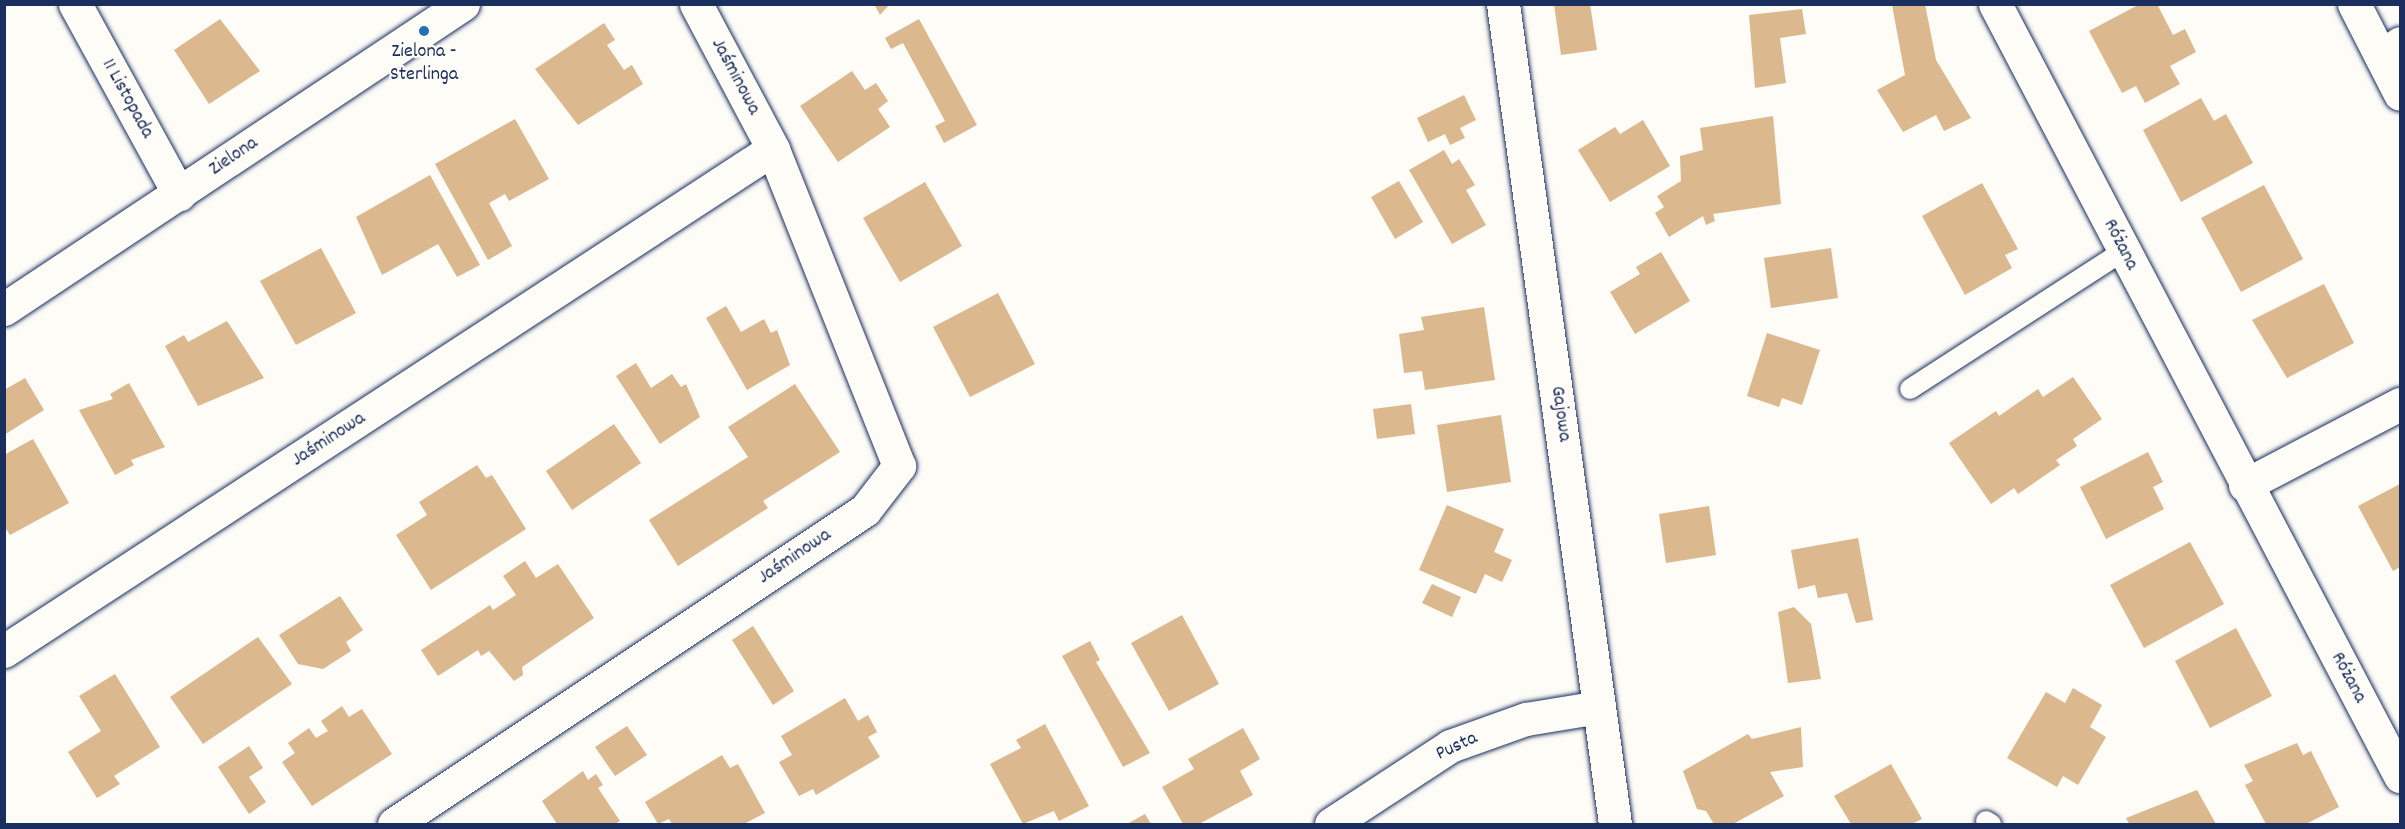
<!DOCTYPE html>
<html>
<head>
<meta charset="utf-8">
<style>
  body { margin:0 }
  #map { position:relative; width:2405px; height:829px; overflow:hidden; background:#fdfcf7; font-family:Dekko,sans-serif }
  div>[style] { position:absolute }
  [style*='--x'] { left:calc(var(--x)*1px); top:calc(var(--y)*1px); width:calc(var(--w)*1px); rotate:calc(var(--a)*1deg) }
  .building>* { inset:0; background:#dbb88d }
  .roads { filter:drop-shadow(0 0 2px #1b2f5e) drop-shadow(0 0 2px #1b2f5e) }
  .service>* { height:20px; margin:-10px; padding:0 10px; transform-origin:10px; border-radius:10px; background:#fdfcf7 }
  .minor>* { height:33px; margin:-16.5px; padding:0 16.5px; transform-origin:16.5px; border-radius:16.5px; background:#fdfcf7 }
  .tertiary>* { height:33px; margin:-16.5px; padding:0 16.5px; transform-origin:16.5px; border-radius:16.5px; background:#fdfcf7 }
  .dots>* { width:16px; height:16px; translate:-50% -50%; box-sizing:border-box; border:3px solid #fdfcf7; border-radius:50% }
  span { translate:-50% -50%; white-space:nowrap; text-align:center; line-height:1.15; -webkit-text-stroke:4.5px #fdfcf7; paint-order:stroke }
  .poi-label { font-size:20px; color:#1b2f5e }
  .street-label { font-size:20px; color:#1b2f5e }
  .frame { position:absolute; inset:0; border:6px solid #1b2f5e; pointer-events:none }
</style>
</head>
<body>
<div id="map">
  <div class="building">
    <i style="clip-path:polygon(874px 4px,890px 4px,880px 15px)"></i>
    <i style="clip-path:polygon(1554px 4px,1590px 4px,1597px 50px,1561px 55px)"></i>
    <i style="clip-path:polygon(1925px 4px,1936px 60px,1971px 118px,1944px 131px,1936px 115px,1903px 132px,1877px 90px,1905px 75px,1892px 5px)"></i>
    <i style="clip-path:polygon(2140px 4px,2157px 4px,2173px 35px,2185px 29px,2196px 52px,2170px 66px,2180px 84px,2145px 103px,2136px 86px,2122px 93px,2089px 31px)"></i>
    <i style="clip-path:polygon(1802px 9px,1806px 34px,1780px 38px,1786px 83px,1755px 88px,1749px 15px)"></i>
    <i style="clip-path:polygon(220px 19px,260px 71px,209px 104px,174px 50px)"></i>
    <i style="clip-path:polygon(919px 19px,977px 125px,944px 143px,935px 126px,945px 121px,903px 43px,891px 49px,885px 38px)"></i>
    <i style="clip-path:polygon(604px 23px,615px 40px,607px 45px,624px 70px,632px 65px,643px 84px,578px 125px,535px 69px)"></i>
    <i style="clip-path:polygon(852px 71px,865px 90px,876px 83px,888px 101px,878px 109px,890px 127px,838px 162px,800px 106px)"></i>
    <i style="clip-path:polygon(1464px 95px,1476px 120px,1460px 128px,1465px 138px,1450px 145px,1445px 134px,1428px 142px,1417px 118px)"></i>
    <i style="clip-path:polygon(2201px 98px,2214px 121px,2226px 114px,2253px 163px,2181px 202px,2143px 130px)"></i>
    <i style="clip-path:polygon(1773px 116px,1781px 204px,1713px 214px,1715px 221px,1706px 225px,1703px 216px,1669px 237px,1655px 213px,1664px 207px,1657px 196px,1681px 181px,1680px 156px,1703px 150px,1700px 128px)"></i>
    <i style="clip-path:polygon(515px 119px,549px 179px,509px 201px,505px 194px,489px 203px,512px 246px,488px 260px,435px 164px)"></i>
    <i style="clip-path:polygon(1643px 120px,1670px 166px,1610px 202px,1578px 150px,1615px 127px,1620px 134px)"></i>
    <i style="clip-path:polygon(1444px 150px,1452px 164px,1459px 159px,1475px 185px,1466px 190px,1486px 225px,1452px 244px,1409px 170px)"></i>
    <i style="clip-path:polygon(430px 175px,480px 265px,457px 277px,438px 244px,382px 275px,356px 217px)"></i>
    <i style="clip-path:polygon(1399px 181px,1423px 222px,1395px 239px,1371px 197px)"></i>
    <i style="clip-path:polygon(925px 182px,962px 246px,900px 282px,863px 218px)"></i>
    <i style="clip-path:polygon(1982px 183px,2018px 249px,2005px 255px,2012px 268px,1965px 295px,1922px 216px)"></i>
    <i style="clip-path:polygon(2264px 185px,2303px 259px,2241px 292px,2201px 218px)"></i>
    <i style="clip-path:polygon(321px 248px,356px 313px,296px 345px,260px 281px)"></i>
    <i style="clip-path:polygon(1831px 248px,1838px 298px,1771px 308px,1764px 258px)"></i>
    <i style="clip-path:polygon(1661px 252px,1690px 301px,1635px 334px,1610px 292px,1640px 274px,1636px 267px)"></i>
    <i style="clip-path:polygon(2324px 284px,2354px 343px,2287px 378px,2252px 320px)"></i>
    <i style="clip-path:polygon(998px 293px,1035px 364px,970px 397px,933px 327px)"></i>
    <i style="clip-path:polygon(726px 306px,741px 332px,764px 319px,771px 333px,777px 330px,790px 365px,747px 390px,706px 318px)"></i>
    <i style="clip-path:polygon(1484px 307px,1495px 380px,1425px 390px,1422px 371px,1404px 373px,1399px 334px,1424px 330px,1421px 317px)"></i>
    <i style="clip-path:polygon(227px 321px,264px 378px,198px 406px,165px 346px,184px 335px,188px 342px)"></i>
    <i style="clip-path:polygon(1767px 333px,1820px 350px,1802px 405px,1782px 398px,1779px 407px,1747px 396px)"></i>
    <i style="clip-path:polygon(636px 363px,651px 388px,672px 374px,681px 387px,686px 384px,700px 417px,660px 444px,616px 376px)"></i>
    <i style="clip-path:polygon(2073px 377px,2102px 419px,2073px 439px,2077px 446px,2056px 460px,2060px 465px,2018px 494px,2014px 488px,1991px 504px,1949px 443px,1996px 411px,1999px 416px,2038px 389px,2043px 397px)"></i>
    <i style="clip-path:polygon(25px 378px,44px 410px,4px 435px,4px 390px)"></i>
    <i style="clip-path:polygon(129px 383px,165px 447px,131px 460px,134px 465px,115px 475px,79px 410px,113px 399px,110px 394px)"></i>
    <i style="clip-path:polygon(795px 384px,840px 452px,763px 501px,768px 508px,678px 566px,649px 520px,748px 457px,728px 427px)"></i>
    <i style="clip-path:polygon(1411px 404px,1415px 434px,1377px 439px,1373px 409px)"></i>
    <i style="clip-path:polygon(1501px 415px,1511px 482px,1447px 492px,1437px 425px)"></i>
    <i style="clip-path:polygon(614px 424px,641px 463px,572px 510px,546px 471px)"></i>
    <i style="clip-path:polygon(33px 439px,69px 503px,10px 535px,4px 526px,4px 455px)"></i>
    <i style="clip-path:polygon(2148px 452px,2163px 482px,2153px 487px,2164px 509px,2106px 539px,2080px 487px)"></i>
    <i style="clip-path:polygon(477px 465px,486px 478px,492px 475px,526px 529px,431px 590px,396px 535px,427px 515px,419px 502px)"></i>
    <i style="clip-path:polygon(2400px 484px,2400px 567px,2393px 571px,2358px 506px)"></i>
    <i style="clip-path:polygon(1447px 505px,1504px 529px,1494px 552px,1512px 560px,1502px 582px,1485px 574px,1476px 594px,1419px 570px)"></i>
    <i style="clip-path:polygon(1709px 506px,1716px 555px,1666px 563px,1659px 514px)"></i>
    <i style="clip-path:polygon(1858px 538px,1873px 620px,1856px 623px,1847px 593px,1818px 598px,1815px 585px,1798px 589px,1791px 550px)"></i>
    <i style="clip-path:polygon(2190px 542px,2224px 604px,2144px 648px,2110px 585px)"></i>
    <i style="clip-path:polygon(525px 561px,536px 578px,558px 564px,594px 618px,522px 667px,523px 675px,514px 681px,489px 651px,481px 656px,478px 650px,438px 676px,421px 650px,490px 605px,493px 610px,516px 595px,503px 576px)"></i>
    <i style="clip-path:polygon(1432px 584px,1461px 597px,1452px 617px,1422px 603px)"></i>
    <i style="clip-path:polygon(340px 596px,363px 630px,346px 642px,351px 651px,323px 669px,298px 664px,279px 635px)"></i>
    <i style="clip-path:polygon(1794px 607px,1811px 624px,1821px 679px,1788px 683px,1778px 612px)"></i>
    <i style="clip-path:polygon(1182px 615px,1219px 684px,1169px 711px,1131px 643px)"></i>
    <i style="clip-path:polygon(753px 626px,794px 691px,773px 705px,732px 640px)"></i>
    <i style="clip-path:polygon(2236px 628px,2272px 696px,2210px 728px,2175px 661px)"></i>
    <i style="clip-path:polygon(258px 637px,292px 684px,203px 744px,170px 697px)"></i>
    <i style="clip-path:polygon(1090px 641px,1100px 660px,1096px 662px,1150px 753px,1123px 767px,1062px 656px)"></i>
    <i style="clip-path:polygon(115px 674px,160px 747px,114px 776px,120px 784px,97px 798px,68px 752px,101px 731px,79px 696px)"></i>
    <i style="clip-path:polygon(2073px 688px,2102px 705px,2090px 727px,2106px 737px,2078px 785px,2063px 776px,2057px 787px,2007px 758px,2046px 692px,2065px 703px)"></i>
    <i style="clip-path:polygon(845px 698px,858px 721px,868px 715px,877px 732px,868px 737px,880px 757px,816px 795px,813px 789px,799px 796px,779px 762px,792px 755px,781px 736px)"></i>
    <i style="clip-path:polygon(342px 706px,349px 717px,362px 709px,392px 754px,312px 806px,282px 762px,295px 753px,288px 743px,309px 728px,316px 738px,328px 731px,321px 721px)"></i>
    <i style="clip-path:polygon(1045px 724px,1089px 806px,1059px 821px,1054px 811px,1023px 824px,990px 764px,1021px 748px,1016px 740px)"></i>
    <i style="clip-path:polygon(627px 726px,647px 755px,615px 776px,595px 747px)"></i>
    <i style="clip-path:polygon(1801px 727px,1803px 767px,1770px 772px,1784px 796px,1733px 824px,1714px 824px,1706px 811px,1697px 809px,1683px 771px,1748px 734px,1752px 739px)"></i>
    <i style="clip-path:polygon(1243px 728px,1260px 759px,1240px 771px,1253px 795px,1199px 824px,1183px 824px,1162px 787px,1194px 769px,1188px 759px)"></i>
    <i style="clip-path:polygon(2297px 743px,2303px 755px,2311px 751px,2339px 807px,2306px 824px,2266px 824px,2245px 785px,2253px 781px,2244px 765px)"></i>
    <i style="clip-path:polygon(249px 746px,263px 768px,249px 777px,266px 802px,249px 814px,218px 767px)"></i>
    <i style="clip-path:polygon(722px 755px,730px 768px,738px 764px,765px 813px,744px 824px,672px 824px,669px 819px,658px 824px,645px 802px)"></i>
    <i style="clip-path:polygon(1891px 764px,1922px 819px,1912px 824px,1851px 824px,1834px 796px)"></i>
    <i style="clip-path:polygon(583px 771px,588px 780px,596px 774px,603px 785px,598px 788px,620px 821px,615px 824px,557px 824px,542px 801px)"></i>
    <i style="clip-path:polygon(2197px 790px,2216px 824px,2129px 824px,2126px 818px)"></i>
    <i style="clip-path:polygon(1145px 814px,1151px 824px,1127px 824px)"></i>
  </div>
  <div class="roads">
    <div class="service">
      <i style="--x:1910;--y:389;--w:254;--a:-32.9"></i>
      <i style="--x:1986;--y:821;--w:6;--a:31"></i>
    </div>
    <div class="minor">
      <i style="--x:75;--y:4;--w:217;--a:61.3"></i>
      <i style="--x:1503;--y:4;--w:828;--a:82.22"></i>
      <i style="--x:1995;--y:4;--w:872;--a:62.32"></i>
      <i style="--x:2381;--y:56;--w:23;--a:-34"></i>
      <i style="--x:2245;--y:485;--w:175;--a:-27.6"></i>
      <i style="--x:4;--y:651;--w:918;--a:-33.14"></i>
      <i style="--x:394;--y:824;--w:566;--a:-33.69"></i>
      <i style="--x:865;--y:510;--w:56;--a:-52.3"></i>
      <i style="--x:899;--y:466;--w:341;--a:-111.7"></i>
      <i style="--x:773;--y:149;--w:164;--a:-118"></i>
      <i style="--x:1331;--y:824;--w:142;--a:-33.2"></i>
      <i style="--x:1450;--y:746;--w:81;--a:-19.6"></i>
      <i style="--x:1526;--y:719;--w:74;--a:-9.3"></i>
    </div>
    <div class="tertiary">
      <i style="--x:2354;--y:4;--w:101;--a:62.9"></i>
      <i style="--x:4;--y:309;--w:551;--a:-33.6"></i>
    </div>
  </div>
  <div class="dots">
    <i style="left:424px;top:31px;background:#1f6fb2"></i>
  </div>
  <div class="poi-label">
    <span style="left:424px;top:64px">Zielona -<br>Sterlinga</span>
  </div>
  <div class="street-label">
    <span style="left:735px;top:77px;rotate:62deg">Jaśminowa</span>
    <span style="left:127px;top:99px;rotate:61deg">11 Listopada</span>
    <span style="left:234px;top:157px;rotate:-34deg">Zielona</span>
    <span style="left:2120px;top:245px;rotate:63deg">Różana</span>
    <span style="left:1560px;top:414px;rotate:82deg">Gajowa</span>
    <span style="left:329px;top:440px;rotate:-33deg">Jaśminowa</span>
    <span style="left:795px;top:557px;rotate:-34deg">Jaśminowa</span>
    <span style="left:2348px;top:678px;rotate:62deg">Różana</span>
    <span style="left:1457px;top:747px;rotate:-25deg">Pusta</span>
  </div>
  <div class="frame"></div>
</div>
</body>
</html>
